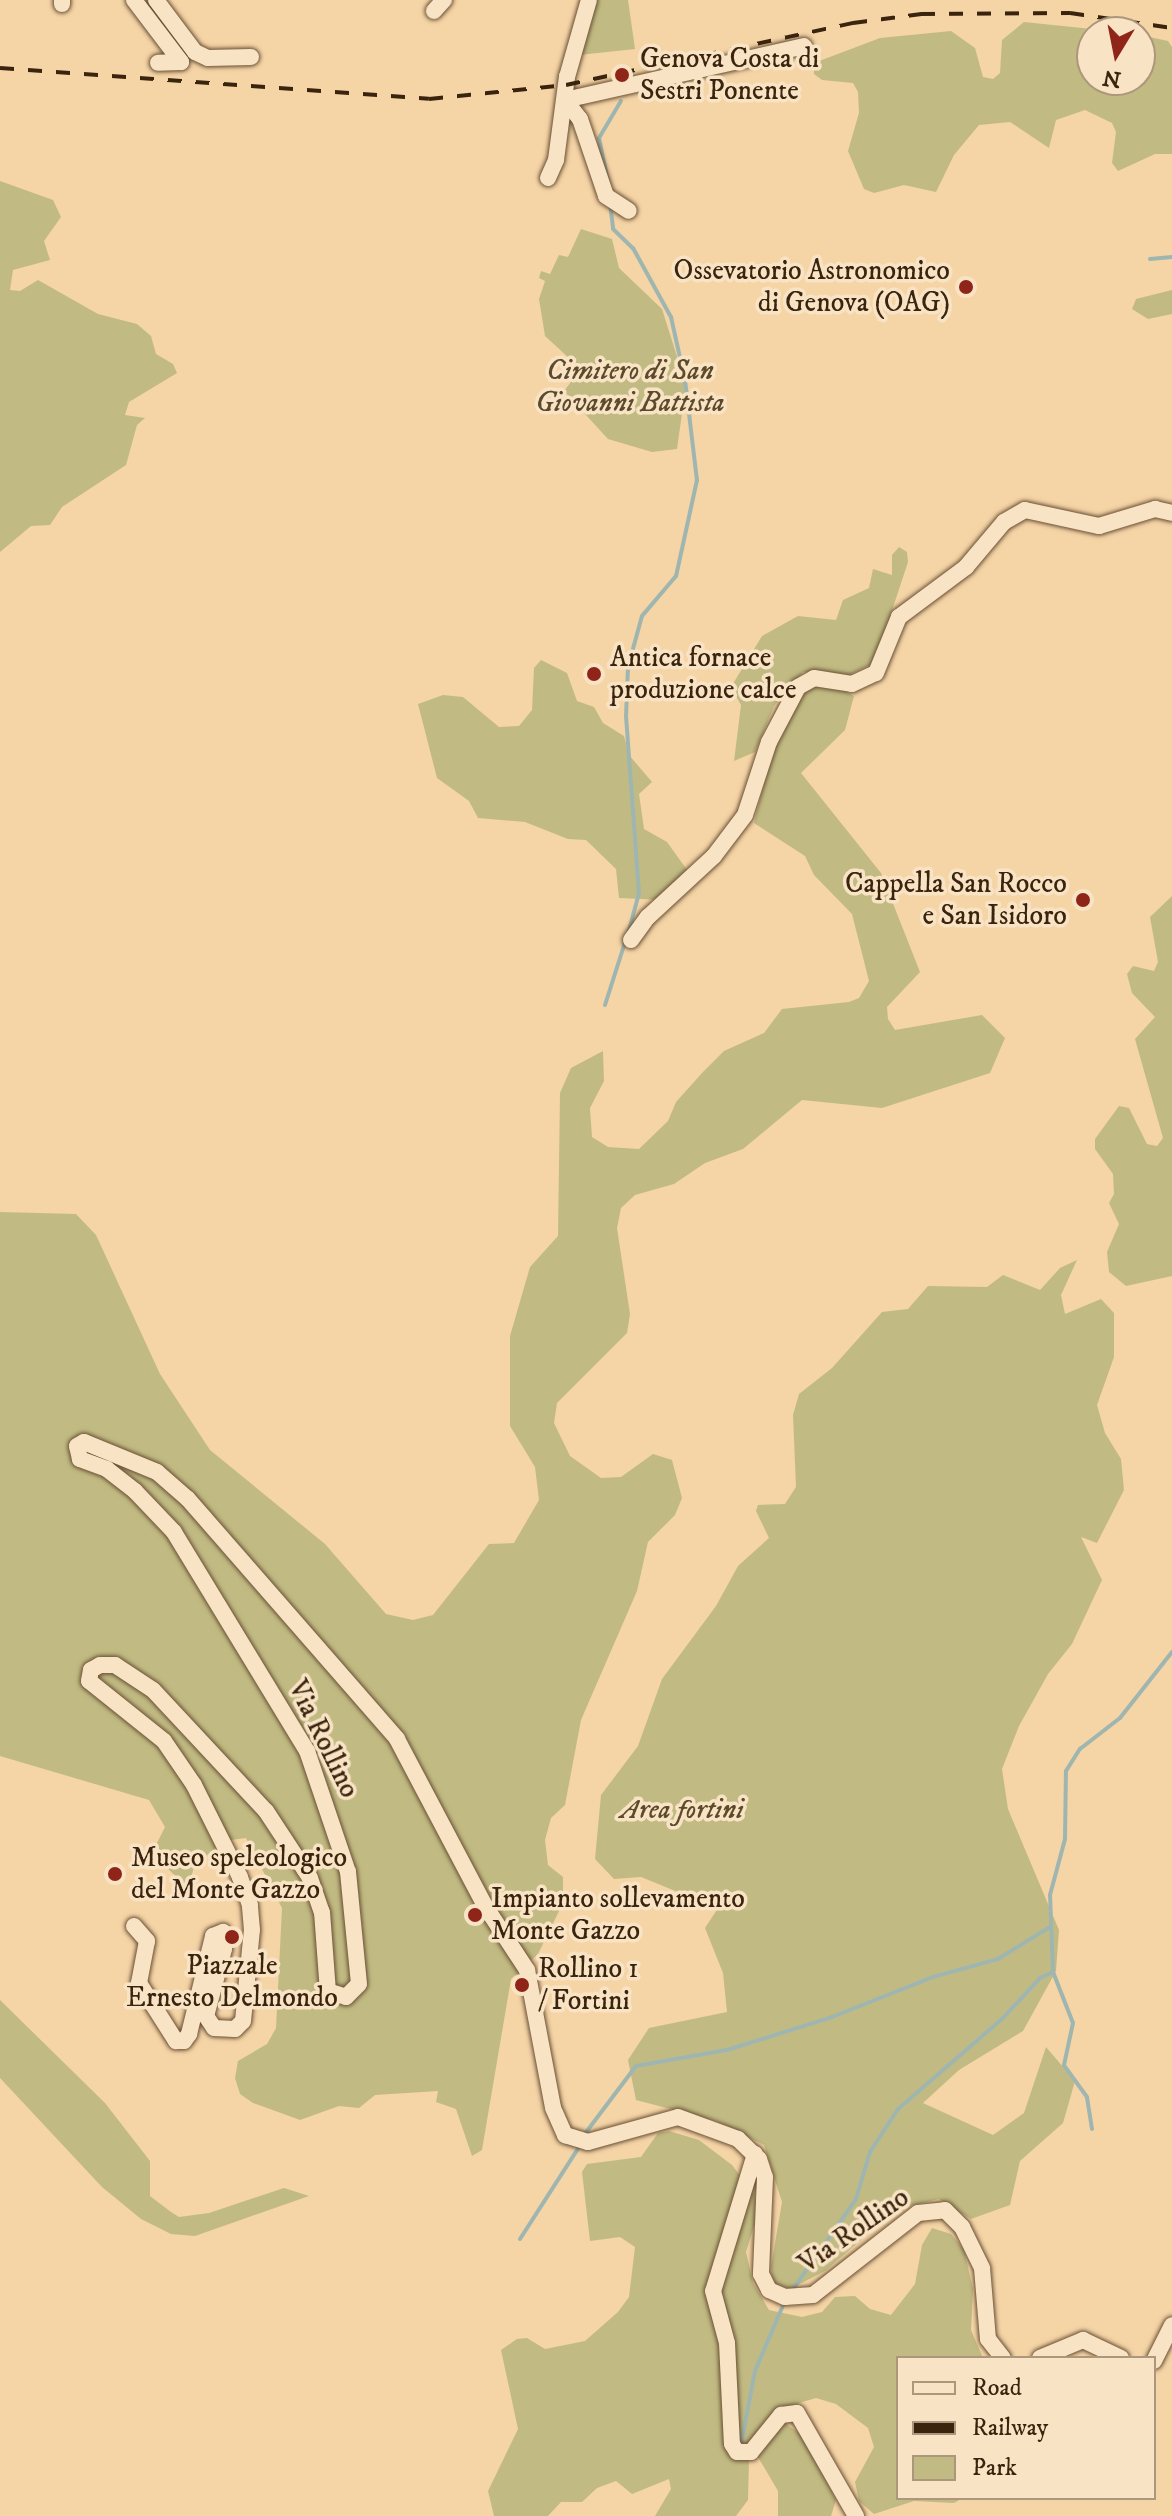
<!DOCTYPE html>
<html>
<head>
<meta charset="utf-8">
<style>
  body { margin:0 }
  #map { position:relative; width:1172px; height:2516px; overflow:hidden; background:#f5d4a6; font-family:"IM FELL DW Pica",serif }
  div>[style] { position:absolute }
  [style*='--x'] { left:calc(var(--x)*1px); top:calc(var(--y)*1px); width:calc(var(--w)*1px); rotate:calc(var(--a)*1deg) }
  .green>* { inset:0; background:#c1bb83 }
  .stream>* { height:4px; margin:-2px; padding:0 2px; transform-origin:2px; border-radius:2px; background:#9fb6b0 }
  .roads { filter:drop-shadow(0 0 2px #695034) drop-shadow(0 0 2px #695034) }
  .minor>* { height:16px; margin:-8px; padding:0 8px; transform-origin:8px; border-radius:8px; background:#f8e3c5 }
  .rail>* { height:4px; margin-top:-2px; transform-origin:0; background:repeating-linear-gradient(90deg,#3a240e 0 14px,transparent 0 28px) }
  .dots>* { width:22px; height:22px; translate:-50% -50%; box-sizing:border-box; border:4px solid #f8e3c5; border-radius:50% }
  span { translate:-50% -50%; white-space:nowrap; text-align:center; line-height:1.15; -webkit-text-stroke:7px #f8e3c5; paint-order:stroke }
  .poi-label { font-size:28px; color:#3a240e }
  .left { translate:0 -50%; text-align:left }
  .right { translate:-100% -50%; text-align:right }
  .park-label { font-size:28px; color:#5c4a2b; font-style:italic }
  .street-label { font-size:28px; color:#3a240e }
  .legend { position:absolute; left:896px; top:2356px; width:260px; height:144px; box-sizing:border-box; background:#f8e3c5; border:2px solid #ac977c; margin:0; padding:10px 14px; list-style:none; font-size:24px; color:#3a240e }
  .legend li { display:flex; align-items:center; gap:16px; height:40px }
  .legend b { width:40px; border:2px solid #ac977c }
  .north { position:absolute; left:1076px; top:16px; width:80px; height:80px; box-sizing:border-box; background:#f8e3c5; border:2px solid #ac977c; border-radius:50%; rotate:190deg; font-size:22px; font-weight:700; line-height:32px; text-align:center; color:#3a240e }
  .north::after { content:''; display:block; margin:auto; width:28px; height:36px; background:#8f2418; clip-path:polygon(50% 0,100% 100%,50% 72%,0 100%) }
</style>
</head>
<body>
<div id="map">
  <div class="green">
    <i style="clip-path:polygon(597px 0,628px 0,635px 49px,579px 55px)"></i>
    <i style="clip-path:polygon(1024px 22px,1121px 32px,1092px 32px,1092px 80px,1140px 80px,1140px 35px,1168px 41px,1172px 47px,1172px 154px,1155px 154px,1118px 171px,1112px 163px,1116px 132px,1112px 123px,1085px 110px,1056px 120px,1049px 148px,1010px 122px,979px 125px,954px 155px,936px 192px,904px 185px,874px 193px,864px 189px,848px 151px,859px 113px,858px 92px,853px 83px,822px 80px,814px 74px,814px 63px,880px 38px,951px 31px,975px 48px,983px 77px,993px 79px,1000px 73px,1002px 40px)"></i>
    <i style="clip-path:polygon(0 181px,53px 200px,61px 217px,44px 241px,50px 260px,13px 270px,10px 290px,20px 291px,38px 280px,98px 314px,137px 324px,151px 336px,156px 354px,173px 364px,177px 373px,129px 402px,125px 415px,145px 418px,137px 425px,126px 465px,62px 507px,50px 525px,31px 526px,0 552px)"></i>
    <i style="clip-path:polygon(581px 229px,612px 239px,619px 268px,662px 309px,686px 385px,677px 449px,652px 452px,608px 439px,564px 391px,581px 369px,545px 336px,539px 299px,545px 281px,539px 278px,541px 271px,550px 274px,559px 255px,568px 257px)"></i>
    <i style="clip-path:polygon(1172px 290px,1172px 314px,1148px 319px,1132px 309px,1136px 299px)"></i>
    <i style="clip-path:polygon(899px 547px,907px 552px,908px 562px,875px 662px,849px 675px,803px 672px,774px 706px,755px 752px,734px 761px,741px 705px,731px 687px,762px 636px,798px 616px,836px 620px,843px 600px,869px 588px,873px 569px,892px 575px,892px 555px)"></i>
    <i style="clip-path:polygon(541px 660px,567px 673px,577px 701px,594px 707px,603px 723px,624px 736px,629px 755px,652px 782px,639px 794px,644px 829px,667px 842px,690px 874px,663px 900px,619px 898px,616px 869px,586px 840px,568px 839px,525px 822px,478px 818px,469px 801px,437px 778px,418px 704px,443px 695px,463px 697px,499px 727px,519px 726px,532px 710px,534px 668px)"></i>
    <i style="clip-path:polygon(817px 686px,836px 686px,854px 696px,845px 730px,801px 773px,881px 873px,920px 972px,887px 1007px,888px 1019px,895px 1030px,982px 1015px,1005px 1038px,990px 1073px,882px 1108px,802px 1100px,743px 1149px,705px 1163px,674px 1184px,635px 1195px,621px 1208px,617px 1228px,630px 1314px,627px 1333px,557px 1403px,554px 1423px,570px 1456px,601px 1478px,621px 1477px,653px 1454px,672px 1460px,682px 1498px,675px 1515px,648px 1542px,637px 1591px,581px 1720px,565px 1805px,551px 1818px,545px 1840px,548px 1865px,563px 1877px,563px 1903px,538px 1954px,511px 1979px,482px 2150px,472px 2156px,456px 2109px,436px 2102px,438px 2091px,375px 2095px,359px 2108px,339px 2106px,300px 2120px,253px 2103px,240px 2094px,235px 2078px,238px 2061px,267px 2044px,276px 2028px,282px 1908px,246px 1838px,223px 1841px,194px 1867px,188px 1888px,165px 1866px,157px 1843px,165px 1827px,149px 1800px,0 1756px,0 1212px,76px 1214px,96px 1235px,160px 1374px,210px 1450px,325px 1544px,386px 1614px,413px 1620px,433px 1615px,489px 1544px,514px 1543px,539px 1500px,535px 1467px,510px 1426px,510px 1336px,530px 1267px,558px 1236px,560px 1093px,571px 1068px,603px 1051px,604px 1081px,590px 1108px,592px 1137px,608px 1147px,639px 1149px,668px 1121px,676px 1102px,703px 1072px,724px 1051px,764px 1033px,782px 1009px,849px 1002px,859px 998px,869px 981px,852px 914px,814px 875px,805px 856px,754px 823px,773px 748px,802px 694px)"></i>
    <i style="clip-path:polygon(1172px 896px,1172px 1276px,1126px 1286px,1109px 1272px,1107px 1252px,1119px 1224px,1109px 1203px,1114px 1194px,1113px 1174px,1095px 1149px,1095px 1139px,1119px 1106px,1129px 1108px,1147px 1144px,1157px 1146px,1163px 1138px,1135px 1039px,1155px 1017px,1132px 993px,1127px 974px,1133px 966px,1154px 971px,1158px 962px,1150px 917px)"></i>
    <i style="clip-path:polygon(1077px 1260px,1061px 1295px,1065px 1314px,1101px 1299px,1114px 1313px,1114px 1357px,1097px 1405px,1105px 1433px,1121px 1459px,1124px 1490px,1097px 1543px,1081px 1537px,1102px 1580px,1072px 1644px,1048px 1674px,1019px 1726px,1002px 1769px,1008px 1809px,1059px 1930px,1056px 1971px,1023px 2031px,959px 2070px,923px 2103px,993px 2135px,1024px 2113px,1046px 2047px,1075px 2081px,1063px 2123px,1020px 2161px,1010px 2205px,971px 2219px,939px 2199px,897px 2209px,825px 2271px,790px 2289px,773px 2283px,771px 2267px,782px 2202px,764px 2145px,716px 2121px,636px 2100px,628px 2060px,649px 2028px,727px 2012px,723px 1973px,705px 1928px,724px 1899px,690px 1897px,641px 1877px,614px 1879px,595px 1859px,601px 1795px,638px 1746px,662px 1679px,716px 1606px,738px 1566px,769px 1538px,756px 1511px,758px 1505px,785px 1504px,796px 1487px,793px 1415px,799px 1394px,832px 1368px,882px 1312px,908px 1309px,928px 1286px,987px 1287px,1003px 1275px,1040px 1290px,1060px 1268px)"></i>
    <i style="clip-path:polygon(0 2000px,105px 2103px,150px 2161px,150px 2196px,171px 2212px,179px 2217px,209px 2213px,284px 2188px,309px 2196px,195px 2236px,171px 2234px,141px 2219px,102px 2187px,0 2078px)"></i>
    <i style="clip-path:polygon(669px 2131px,699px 2140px,732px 2165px,754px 2194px,758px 2213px,746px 2252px,753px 2283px,769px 2310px,802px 2317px,822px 2312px,835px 2297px,855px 2296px,870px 2309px,891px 2315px,915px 2284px,922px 2245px,932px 2228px,951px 2234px,964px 2250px,973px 2289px,971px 2330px,983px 2358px,898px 2358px,898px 2498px,963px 2498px,954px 2503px,914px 2501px,874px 2514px,859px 2501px,855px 2482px,874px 2447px,868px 2428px,836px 2404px,816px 2398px,782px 2408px,779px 2419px,803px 2436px,836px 2500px,831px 2516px,778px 2516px,778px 2491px,758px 2457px,749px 2459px,748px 2500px,736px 2516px,655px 2516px,671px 2489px,669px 2479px,632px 2494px,616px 2481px,597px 2488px,582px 2502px,561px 2502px,548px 2516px,494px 2516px,488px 2491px,518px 2429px,501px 2350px,517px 2339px,527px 2338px,545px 2349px,585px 2341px,618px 2312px,629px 2297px,635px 2247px,620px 2237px,590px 2241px,582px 2172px,587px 2164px,641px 2157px,658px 2133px)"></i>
  </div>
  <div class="stream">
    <i style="--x:609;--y:186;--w:49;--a:-101.8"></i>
    <i style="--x:599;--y:138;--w:43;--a:-59.3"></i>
    <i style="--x:610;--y:203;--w:26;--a:83"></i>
    <i style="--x:613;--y:229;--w:28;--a:44"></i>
    <i style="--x:633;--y:248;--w:79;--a:61.2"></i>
    <i style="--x:671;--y:317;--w:65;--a:77.5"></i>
    <i style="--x:685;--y:380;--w:101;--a:83.2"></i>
    <i style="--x:697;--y:480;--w:98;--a:102.3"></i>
    <i style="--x:676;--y:576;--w:52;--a:130.4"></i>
    <i style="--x:642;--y:616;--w:53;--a:105.4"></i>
    <i style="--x:628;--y:667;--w:49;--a:92.3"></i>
    <i style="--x:626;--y:716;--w:177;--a:85.8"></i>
    <i style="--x:639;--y:893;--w:39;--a:105"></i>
    <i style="--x:1150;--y:259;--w:22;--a:-5"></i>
    <i style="--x:605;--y:1005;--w:69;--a:-72.3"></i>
    <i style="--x:1092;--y:2129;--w:32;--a:-99"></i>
    <i style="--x:1087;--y:2097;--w:39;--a:-126"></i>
    <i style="--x:1064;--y:2065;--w:43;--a:-77.9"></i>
    <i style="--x:1073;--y:2023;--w:55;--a:-111.4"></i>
    <i style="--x:1053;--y:1972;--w:77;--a:-92.2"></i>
    <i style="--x:1050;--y:1895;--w:58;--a:-75"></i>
    <i style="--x:1065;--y:1839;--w:68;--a:-89.2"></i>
    <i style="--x:1066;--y:1771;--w:26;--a:-58"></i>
    <i style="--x:1080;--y:1749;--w:51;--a:-37.8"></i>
    <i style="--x:1120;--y:1718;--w:84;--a:-51.8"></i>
    <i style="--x:584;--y:2135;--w:86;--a:-53"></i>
    <i style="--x:636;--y:2066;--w:92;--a:-10"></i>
    <i style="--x:727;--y:2050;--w:110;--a:-17.4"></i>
    <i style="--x:832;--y:2017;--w:109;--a:-21.6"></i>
    <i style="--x:933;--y:1977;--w:67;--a:-15.5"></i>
    <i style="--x:998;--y:1959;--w:61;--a:-31.6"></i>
    <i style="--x:520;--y:2239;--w:113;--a:-57.3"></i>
    <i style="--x:791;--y:2292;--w:113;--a:-55"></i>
    <i style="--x:856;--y:2199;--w:49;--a:-73.4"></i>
    <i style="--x:870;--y:2152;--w:51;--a:-56.9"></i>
    <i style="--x:898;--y:2109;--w:139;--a:-40.9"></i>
    <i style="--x:1003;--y:2018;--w:54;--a:-47.2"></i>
    <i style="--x:1040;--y:1978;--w:14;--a:-25"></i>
    <i style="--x:741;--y:2445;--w:75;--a:-79.3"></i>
    <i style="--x:755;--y:2371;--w:74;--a:-66.9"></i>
  </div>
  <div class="roads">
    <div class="minor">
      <i style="--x:62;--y:0;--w:4;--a:90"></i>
      <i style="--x:134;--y:0;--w:78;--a:52.8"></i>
      <i style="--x:181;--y:62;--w:23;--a:178"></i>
      <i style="--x:156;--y:0;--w:65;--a:53.1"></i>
      <i style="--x:195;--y:52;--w:14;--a:25"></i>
      <i style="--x:208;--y:58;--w:43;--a:-1.3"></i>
      <i style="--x:434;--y:11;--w:15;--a:-48"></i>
      <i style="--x:565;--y:100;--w:245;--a:-12.7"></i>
      <i style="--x:565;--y:100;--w:24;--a:52"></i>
      <i style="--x:580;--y:119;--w:81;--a:71.3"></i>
      <i style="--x:606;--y:196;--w:27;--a:33"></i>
      <i style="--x:548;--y:178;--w:20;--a:-66"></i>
      <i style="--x:556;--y:160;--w:84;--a:-82.5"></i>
      <i style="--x:567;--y:77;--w:80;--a:-74.1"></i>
      <i style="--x:631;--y:940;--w:29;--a:-54"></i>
      <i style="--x:648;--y:917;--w:90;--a:-42.7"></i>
      <i style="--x:714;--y:856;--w:51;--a:-52.9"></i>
      <i style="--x:745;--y:815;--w:77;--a:-71.8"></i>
      <i style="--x:769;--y:742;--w:62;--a:-62.2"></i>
      <i style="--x:798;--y:687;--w:18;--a:-29"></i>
      <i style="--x:814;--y:678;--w:38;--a:9"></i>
      <i style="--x:852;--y:684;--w:26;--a:-25"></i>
      <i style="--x:876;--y:673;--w:61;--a:-67.7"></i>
      <i style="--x:899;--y:617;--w:84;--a:-36.7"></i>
      <i style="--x:966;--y:567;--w:59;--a:-49.8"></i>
      <i style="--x:1004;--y:522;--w:24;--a:-30"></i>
      <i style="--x:1025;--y:510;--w:76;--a:12.2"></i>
      <i style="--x:1099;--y:526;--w:59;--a:-16.9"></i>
      <i style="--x:1155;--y:509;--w:17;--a:13"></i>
      <i style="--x:134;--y:1926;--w:20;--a:49"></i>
      <i style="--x:147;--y:1941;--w:43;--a:100.8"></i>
      <i style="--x:139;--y:1983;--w:69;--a:57.5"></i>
      <i style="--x:176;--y:2041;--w:8;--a:0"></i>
      <i style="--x:184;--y:2041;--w:9;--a:-54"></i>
      <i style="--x:189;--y:2034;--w:101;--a:-76.2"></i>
      <i style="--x:213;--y:1936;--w:11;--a:-22"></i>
      <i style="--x:223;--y:1932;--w:17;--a:87"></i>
      <i style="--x:224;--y:1949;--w:69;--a:105"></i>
      <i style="--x:206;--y:2016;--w:14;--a:56"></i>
      <i style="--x:214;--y:2028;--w:21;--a:3"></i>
      <i style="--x:235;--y:2029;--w:11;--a:-45"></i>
      <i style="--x:243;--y:2021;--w:91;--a:-84.4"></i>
      <i style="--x:252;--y:1930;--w:25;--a:-95"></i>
      <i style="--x:250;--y:1905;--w:30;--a:-110"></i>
      <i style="--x:240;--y:1877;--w:103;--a:-116.6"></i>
      <i style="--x:194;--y:1785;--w:53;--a:-124.3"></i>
      <i style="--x:164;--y:1741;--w:96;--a:-141.3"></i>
      <i style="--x:89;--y:1681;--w:11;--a:-80"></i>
      <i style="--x:91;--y:1670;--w:10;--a:-29"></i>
      <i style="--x:100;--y:1665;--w:15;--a:0"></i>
      <i style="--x:115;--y:1665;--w:45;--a:33.3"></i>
      <i style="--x:153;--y:1690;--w:166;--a:47"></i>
      <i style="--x:266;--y:1811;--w:80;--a:56.7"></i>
      <i style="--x:310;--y:1878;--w:36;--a:71"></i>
      <i style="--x:322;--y:1912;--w:79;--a:85.7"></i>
      <i style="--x:328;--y:1991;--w:19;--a:18"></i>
      <i style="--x:346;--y:1997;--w:18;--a:-45"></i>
      <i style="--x:359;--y:1984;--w:113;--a:-95.6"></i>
      <i style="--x:348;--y:1872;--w:128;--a:-108.7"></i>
      <i style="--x:307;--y:1751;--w:256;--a:-121.3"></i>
      <i style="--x:174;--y:1532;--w:57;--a:-133.6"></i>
      <i style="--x:135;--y:1491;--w:36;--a:-142"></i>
      <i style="--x:107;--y:1469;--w:29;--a:-160"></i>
      <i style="--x:80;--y:1459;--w:13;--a:-103"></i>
      <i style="--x:77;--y:1446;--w:8;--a:-30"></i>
      <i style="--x:84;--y:1442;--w:79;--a:22.3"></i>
      <i style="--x:157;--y:1472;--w:41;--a:41.1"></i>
      <i style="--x:188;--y:1499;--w:318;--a:48.9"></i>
      <i style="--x:397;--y:1739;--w:189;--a:62.2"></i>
      <i style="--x:485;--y:1906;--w:77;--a:56.7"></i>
      <i style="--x:527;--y:1970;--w:140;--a:79.3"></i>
      <i style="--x:553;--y:2108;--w:30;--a:66"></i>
      <i style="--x:565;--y:2135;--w:24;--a:17"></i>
      <i style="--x:588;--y:2142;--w:93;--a:-15.5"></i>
      <i style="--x:678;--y:2117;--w:64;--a:20.1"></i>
      <i style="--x:738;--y:2139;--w:29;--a:44"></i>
      <i style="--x:759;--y:2159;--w:19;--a:72"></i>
      <i style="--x:765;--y:2177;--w:97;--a:92.4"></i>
      <i style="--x:761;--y:2274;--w:18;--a:63"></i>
      <i style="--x:769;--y:2290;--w:17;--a:24"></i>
      <i style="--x:785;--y:2297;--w:28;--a:-4"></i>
      <i style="--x:813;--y:2295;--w:133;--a:-38"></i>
      <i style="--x:918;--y:2213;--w:27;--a:-6"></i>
      <i style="--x:945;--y:2210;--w:24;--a:45"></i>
      <i style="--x:962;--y:2227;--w:46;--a:64"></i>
      <i style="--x:982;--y:2268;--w:71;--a:85.2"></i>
      <i style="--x:988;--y:2339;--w:24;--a:52"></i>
      <i style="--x:755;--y:2154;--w:143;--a:107"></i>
      <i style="--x:713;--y:2291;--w:54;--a:74.9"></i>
      <i style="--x:727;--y:2343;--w:101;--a:87.2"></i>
      <i style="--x:732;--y:2444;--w:9;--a:58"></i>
      <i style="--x:737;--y:2452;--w:14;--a:0"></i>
      <i style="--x:751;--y:2452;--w:48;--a:-51"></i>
      <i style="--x:781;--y:2415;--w:16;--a:-7"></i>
      <i style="--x:797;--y:2413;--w:119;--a:60.2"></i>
      <i style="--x:1040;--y:2358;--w:47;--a:-22.7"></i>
      <i style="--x:1083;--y:2340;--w:42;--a:25.3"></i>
      <i style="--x:1154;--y:2361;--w:40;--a:-63.4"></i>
    </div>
  </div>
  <div class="rail">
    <i style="--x:0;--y:68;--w:430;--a:4.1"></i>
    <i style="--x:429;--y:99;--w:138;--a:-5.8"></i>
    <i style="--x:566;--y:85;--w:294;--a:-12.2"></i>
    <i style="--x:853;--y:23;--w:69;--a:-7.5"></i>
    <i style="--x:921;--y:14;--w:149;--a:-0.4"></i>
    <i style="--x:1070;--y:13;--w:103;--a:8.4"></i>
  </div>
  <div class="dots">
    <i style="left:622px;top:75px;background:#8f2418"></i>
    <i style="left:966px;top:287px;background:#8f2418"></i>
    <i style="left:594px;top:674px;background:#8f2418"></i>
    <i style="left:1083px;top:900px;background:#8f2418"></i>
    <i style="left:115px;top:1874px;background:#8f2418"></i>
    <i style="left:475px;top:1915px;background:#8f2418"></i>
    <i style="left:232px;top:1937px;background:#8f2418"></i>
    <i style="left:522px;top:1985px;background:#8f2418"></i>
  </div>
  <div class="poi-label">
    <span class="left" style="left:640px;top:75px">Genova Costa di<br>Sestri Ponente</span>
    <span class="right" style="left:950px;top:287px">Ossevatorio Astronomico<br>di Genova (OAG)</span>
    <span class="left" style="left:610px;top:674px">Antica fornace<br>produzione calce</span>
    <span class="right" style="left:1067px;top:900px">Cappella San Rocco<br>e San Isidoro</span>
    <span class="left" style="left:131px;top:1874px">Museo speleologico<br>del Monte Gazzo</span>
    <span class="left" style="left:491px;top:1915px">Impianto sollevamento<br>Monte Gazzo</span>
    <span style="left:232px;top:1982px">Piazzale<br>Ernesto Delmondo</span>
    <span class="left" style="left:538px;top:1985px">Rollino 1<br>/ Fortini</span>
  </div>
  <div class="park-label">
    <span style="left:630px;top:387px">Cimitero di San<br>Giovanni Battista</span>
    <span style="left:682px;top:1810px">Area fortini</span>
  </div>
  <div class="street-label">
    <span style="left:323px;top:1739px;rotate:64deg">Via Rollino</span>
    <span style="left:854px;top:2231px;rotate:-35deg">Via Rollino</span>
  </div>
  <ul class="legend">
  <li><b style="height:10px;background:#f8e3c5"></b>Road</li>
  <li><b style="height:10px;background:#3a240e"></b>Railway</li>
  <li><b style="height:22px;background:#c1bb83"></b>Park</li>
  </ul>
  <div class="north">N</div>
</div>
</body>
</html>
